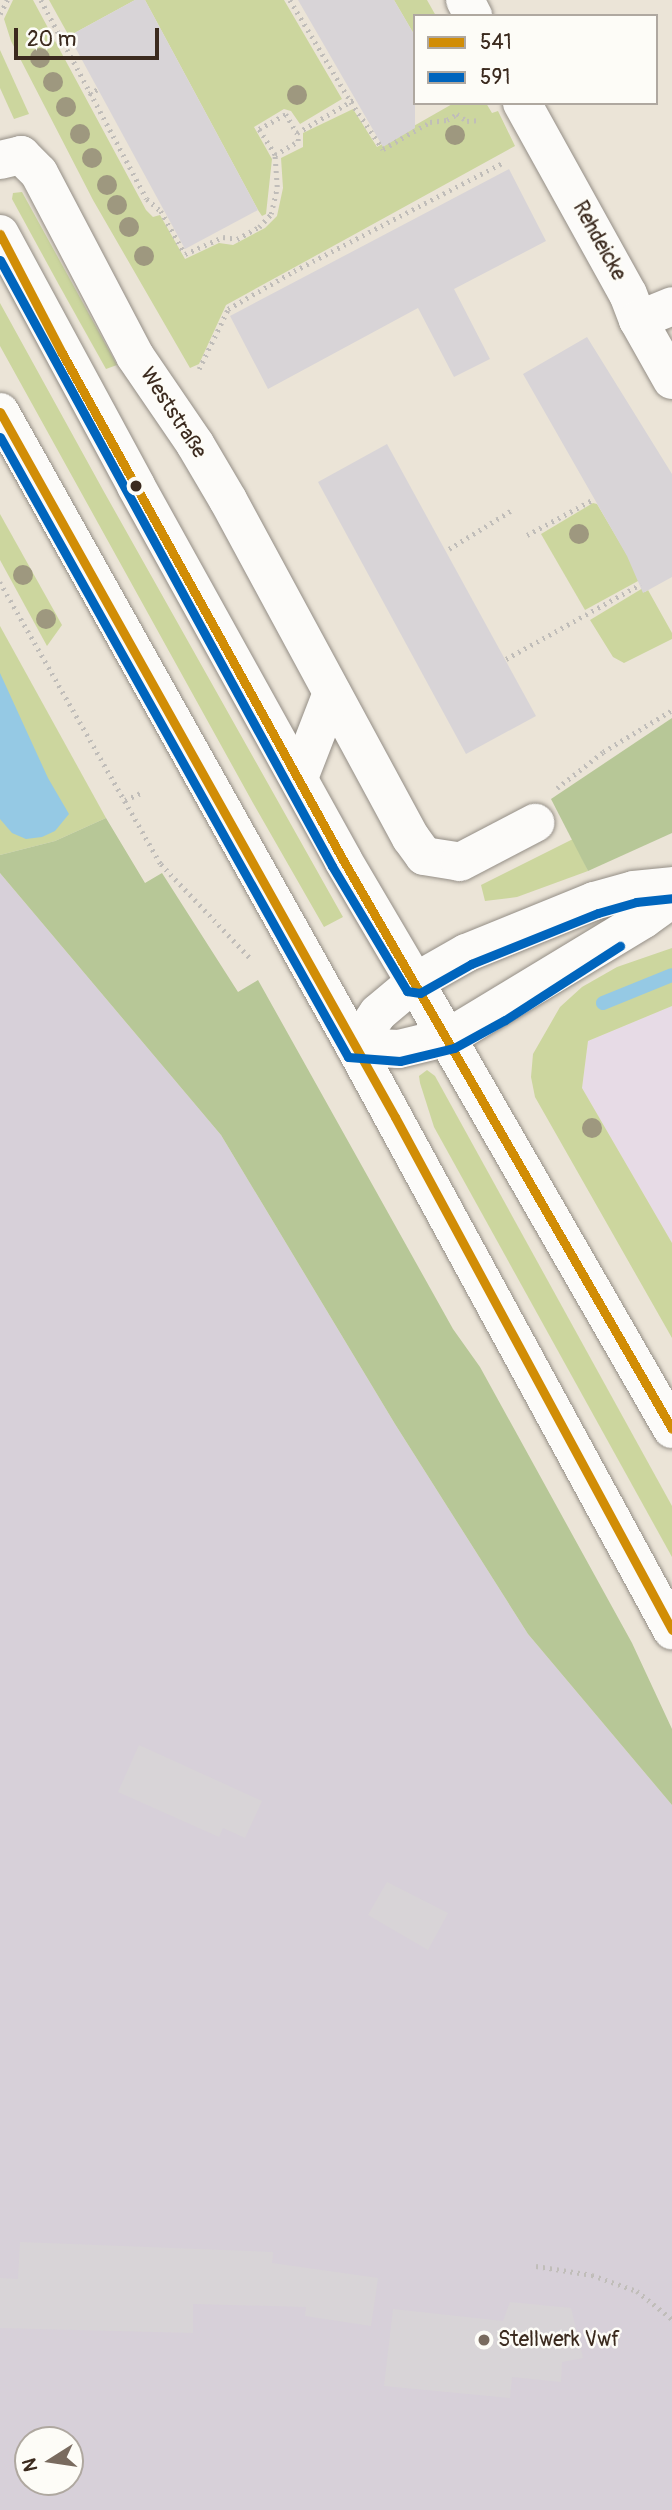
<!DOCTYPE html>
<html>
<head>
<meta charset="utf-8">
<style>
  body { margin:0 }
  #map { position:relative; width:672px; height:2510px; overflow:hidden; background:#ebe4d7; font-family:Pangolin,sans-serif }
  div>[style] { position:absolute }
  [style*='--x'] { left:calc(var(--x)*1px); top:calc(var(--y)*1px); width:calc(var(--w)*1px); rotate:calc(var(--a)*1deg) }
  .built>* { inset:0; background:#e7dbe6 }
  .industrial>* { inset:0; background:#d7d0d9 }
  .green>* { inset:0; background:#ccd69e }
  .forest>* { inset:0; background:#b7c797 }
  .water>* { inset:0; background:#95c9e4 }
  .stream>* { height:14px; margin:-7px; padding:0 7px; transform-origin:7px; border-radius:7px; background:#95c9e4 }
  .building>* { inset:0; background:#d8d4d7 }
  .path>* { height:4.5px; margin-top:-2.25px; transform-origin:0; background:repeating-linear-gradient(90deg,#c0bdb9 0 2px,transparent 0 7px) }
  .roads { filter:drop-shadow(0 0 2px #948e86) drop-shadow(0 0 2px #948e86) }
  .minor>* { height:38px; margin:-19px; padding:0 19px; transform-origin:19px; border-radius:19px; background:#fcfbf9 }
  .major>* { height:38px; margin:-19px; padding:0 19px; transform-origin:19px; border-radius:19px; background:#fcfbf9 }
  .bus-1>* { height:9px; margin:-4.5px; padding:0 4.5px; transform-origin:4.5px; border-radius:4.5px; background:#d18d06 }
  .bus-2>* { height:9px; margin:-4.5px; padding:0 4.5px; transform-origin:4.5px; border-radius:4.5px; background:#0065bd }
  .trees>* { width:20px; height:20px; margin:-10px; border-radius:50%; background:#9e987f }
  .dots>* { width:19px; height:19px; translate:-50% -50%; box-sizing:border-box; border:4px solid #fdfcf7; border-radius:50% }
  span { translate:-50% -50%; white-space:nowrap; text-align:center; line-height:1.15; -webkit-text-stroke:5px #fdfcf7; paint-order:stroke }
  .street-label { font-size:21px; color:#3b2a1e }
  .poi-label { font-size:21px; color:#3b2a1e }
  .left { translate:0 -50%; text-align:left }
  .legend { position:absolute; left:413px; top:14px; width:245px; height:91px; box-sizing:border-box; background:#fdfcf7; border:2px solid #afa8a0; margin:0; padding:9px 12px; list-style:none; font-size:21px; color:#3b2a1e }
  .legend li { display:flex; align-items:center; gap:14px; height:35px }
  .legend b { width:35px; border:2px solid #afa8a0 }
  .north { position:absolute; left:14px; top:2426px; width:70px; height:70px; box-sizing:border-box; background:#fdfcf7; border:2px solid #afa8a0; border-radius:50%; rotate:258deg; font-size:19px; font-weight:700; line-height:28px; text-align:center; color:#3b2a1e }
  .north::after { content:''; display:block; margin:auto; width:24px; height:32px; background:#796b5f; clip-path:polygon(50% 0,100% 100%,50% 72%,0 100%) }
  .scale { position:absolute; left:14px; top:28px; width:145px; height:32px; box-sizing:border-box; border:4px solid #3b2a1e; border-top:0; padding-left:9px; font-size:21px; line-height:24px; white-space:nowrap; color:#3b2a1e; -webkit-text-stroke:5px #fdfcf7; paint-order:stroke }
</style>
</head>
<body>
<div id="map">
  <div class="built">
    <i style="clip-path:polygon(672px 1006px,672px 1243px,582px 1088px,588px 1041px)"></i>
  </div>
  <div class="industrial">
    <i style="clip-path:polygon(evenodd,0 873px,221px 1135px,395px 1424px,528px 1634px,672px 1805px,672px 2510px,0 2510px,0 873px,28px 2440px,70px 2440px,70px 2482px,28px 2482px,28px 2440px)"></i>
  </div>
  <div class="green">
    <i style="clip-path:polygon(13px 0,33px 0,146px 210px,153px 217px,160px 215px,185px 259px,219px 243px,233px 245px,265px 228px,277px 216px,283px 188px,281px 158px,303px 147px,303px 133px,353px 109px,377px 147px,454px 103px,486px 103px,492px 113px,498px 111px,515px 146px,226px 305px,199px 364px,190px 368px,93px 200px,11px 41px,4px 19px)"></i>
    <i style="clip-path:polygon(49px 0,135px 0,69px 36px)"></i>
    <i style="clip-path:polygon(145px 0,284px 0,342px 99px,300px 124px,291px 111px,284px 109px,254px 127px,272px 159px,266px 214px,262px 216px,258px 210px)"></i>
    <i style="clip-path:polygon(394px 0,427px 0,436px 16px,415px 16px,415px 36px)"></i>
    <i style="clip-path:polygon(0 50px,29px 114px,14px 119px,0 88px)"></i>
    <i style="clip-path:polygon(22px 192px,71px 281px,117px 365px,106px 369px,59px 285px,12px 199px,13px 193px)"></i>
    <i style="clip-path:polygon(0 303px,103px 490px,343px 917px,324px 927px,253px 803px,0 346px)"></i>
    <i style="clip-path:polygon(593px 503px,597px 504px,639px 575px,638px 581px,585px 610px,541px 534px)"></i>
    <i style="clip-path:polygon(0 514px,62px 625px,47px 646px,0 560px)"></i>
    <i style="clip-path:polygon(643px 588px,645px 592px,648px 590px,672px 633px,672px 639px,624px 663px,613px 657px,590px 620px)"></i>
    <i style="clip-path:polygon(0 626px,106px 818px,55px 841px,0 855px)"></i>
    <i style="clip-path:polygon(573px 839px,588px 871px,517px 897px,485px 901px,481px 885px)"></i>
    <i style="clip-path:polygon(672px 948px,672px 1006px,588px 1041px,582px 1088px,672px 1243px,672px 1338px,535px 1097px,531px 1077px,533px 1054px,560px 1007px,582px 987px,617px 967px)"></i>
    <i style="clip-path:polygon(427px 1070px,435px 1076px,672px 1506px,672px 1557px,434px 1127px,420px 1083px,419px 1076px)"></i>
  </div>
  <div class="forest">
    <i style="clip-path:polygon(672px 718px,672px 833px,588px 871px,551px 799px)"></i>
    <i style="clip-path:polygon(106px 818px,145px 883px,162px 873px,238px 992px,258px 980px,453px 1329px,480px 1367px,632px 1643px,672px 1729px,672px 1805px,528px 1634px,395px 1424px,221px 1135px,0 873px,0 855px,55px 841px)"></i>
  </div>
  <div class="water">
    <i style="clip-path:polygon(0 673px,48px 778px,69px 814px,55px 831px,42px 837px,26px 839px,12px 833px,0 819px)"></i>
  </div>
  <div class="stream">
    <i style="--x:603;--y:1003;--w:74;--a:-22.1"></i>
  </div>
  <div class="building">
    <i style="clip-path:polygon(135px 0,145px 0,258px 210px,185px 249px,69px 36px)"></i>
    <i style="clip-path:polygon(298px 0,394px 0,415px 36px,415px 128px,383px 147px)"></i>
    <i style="clip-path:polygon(509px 169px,546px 241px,454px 289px,490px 359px,454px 377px,418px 308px,268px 389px,230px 316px)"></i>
    <i style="clip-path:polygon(587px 337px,672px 474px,672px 577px,643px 593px,627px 556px,523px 374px)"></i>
    <i style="clip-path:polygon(387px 444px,536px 716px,466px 754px,318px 482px)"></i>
    <i style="clip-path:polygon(139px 1745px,262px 1801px,245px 1838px,223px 1828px,219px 1837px,118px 1792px)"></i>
    <i style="clip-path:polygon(387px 1882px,448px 1913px,428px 1950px,368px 1915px)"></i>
    <i style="clip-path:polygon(20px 2242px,273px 2252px,272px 2263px,378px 2278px,371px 2326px,305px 2316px,306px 2307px,193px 2304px,193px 2333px,0 2328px,0 2278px,18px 2279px)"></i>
    <i style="clip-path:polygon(510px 2302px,571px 2308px,583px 2358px,562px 2362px,561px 2382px,512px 2377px,510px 2398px,384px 2386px,393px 2309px,503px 2321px)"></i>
  </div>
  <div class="path">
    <i style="--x:41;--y:0;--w:225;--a:62"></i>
    <i style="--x:147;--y:199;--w:18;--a:41"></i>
    <i style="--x:161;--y:211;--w:49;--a:60.8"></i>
    <i style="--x:185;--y:254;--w:42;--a:-24.1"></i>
    <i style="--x:223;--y:237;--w:14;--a:8"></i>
    <i style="--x:237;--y:239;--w:25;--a:-29"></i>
    <i style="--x:259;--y:227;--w:18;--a:-47"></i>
    <i style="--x:271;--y:214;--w:28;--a:-77"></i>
    <i style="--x:277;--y:187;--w:32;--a:-94"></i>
    <i style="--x:275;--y:155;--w:27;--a:-31"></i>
    <i style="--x:298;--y:141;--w:8;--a:-97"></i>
    <i style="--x:297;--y:133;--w:67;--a:-30.4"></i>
    <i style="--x:290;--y:0;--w:119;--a:59.1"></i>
    <i style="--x:351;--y:102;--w:57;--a:55.8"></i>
    <i style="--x:383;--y:149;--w:54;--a:-29.9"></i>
    <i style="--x:430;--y:122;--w:17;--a:-7"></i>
    <i style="--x:447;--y:120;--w:12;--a:-31"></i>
    <i style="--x:457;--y:114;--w:12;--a:35"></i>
    <i style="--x:467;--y:121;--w:14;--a:-4"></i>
    <i style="--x:0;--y:14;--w:16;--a:-63"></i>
    <i style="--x:89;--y:94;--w:10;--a:-29"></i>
    <i style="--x:275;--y:155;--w:31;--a:-122"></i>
    <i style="--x:259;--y:129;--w:31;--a:-29"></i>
    <i style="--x:286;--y:114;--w:22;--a:60"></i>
    <i style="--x:199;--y:369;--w:67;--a:-64.2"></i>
    <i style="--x:228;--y:309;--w:76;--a:-29.9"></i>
    <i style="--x:294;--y:271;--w:237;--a:-27.4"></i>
    <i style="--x:527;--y:535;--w:76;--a:-28.2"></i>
    <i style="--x:449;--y:549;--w:74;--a:-31.8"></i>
    <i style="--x:0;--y:582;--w:325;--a:60.3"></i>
    <i style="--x:161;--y:864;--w:132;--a:46.5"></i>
    <i style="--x:506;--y:659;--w:154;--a:-29.1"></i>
    <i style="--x:557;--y:788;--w:58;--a:-38"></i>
    <i style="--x:603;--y:752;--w:81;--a:-31.3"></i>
    <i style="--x:125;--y:800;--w:20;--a:-24"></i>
    <i style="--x:536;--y:2266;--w:57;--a:9.1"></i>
    <i style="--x:592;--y:2275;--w:48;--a:19.6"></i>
    <i style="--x:637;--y:2291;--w:45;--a:38.7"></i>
  </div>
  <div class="roads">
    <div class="minor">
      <i style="--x:465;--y:0;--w:18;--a:63"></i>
      <i style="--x:522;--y:103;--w:218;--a:61"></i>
      <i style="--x:628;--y:294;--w:28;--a:69"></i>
      <i style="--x:638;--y:320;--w:69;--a:60.5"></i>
      <i style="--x:0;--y:160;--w:22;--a:-13"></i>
      <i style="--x:21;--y:155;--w:25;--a:45"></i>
      <i style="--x:39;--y:173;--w:207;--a:62.3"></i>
      <i style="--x:135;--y:356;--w:107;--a:55.7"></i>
      <i style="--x:195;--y:444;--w:65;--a:59.5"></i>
      <i style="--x:228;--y:500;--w:384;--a:61.6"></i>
      <i style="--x:411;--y:838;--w:22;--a:54"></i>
      <i style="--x:424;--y:856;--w:36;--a:9"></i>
      <i style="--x:460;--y:862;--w:85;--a:-27.5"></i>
      <i style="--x:638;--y:320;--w:37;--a:-22"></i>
      <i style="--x:299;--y:778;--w:91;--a:-68.8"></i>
      <i style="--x:672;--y:1429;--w:516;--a:-119.9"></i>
      <i style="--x:415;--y:982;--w:48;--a:140"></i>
      <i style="--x:378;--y:1013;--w:41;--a:124.1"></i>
      <i style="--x:355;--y:1047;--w:664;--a:61.47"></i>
    </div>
    <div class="major">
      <i style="--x:0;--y:234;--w:286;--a:61.6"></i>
      <i style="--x:136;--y:486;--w:427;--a:61"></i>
      <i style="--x:343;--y:860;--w:142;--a:59.5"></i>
      <i style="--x:415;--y:982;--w:59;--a:-29.6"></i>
      <i style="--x:466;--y:953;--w:138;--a:-22.1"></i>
      <i style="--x:594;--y:901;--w:41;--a:-15.4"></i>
      <i style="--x:634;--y:890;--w:38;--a:-6"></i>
      <i style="--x:0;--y:412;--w:727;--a:60.79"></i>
      <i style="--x:355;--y:1047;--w:44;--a:2.6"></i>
      <i style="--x:399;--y:1049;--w:51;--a:-13.5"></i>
      <i style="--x:449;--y:1037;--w:228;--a:-31.2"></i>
      <i style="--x:644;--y:919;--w:34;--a:-36"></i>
    </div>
  </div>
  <div class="bus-1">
    <i style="--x:0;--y:234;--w:134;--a:62.5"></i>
    <i style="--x:62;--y:353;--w:580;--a:61"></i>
    <i style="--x:343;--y:860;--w:657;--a:59.96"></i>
    <i style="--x:0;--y:412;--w:808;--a:60.74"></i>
    <i style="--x:395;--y:1117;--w:583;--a:61.63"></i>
  </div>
  <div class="bus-2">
    <i style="--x:0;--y:260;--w:691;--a:61.28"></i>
    <i style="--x:332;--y:866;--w:146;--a:59"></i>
    <i style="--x:407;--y:991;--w:13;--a:9"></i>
    <i style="--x:420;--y:993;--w:59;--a:-29.6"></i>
    <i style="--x:471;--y:964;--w:137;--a:-21.9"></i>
    <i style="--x:598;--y:913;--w:40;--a:-16"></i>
    <i style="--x:636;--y:902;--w:36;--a:-6"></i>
    <i style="--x:0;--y:437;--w:711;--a:60.69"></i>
    <i style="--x:348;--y:1057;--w:52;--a:4.4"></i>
    <i style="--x:400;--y:1061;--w:56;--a:-13.5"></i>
    <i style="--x:454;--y:1048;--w:58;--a:-28.8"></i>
    <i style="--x:505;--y:1020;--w:137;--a:-32.8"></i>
  </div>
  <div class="trees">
    <i style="left:40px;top:58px"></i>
    <i style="left:53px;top:82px"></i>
    <i style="left:297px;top:95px"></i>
    <i style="left:66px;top:107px"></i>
    <i style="left:80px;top:134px"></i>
    <i style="left:455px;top:135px"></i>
    <i style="left:92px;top:158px"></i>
    <i style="left:107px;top:185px"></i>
    <i style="left:117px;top:205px"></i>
    <i style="left:129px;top:227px"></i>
    <i style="left:144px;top:256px"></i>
    <i style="left:579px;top:534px"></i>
    <i style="left:23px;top:575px"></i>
    <i style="left:46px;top:619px"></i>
    <i style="left:592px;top:1128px"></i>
  </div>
  <div class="dots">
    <i style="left:136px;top:486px;background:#3b2a1e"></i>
    <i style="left:484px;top:2340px;background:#796b5f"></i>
  </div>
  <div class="street-label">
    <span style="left:599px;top:241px;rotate:61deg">Rehdeicke</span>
    <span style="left:173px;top:413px;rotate:57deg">Weststraße</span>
  </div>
  <div class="poi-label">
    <span class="left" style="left:498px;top:2340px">Stellwerk Vwf</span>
  </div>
  <ul class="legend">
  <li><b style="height:9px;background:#d18d06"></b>541</li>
  <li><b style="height:9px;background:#0065bd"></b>591</li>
  </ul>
  <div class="north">N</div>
  <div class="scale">20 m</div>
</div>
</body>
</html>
